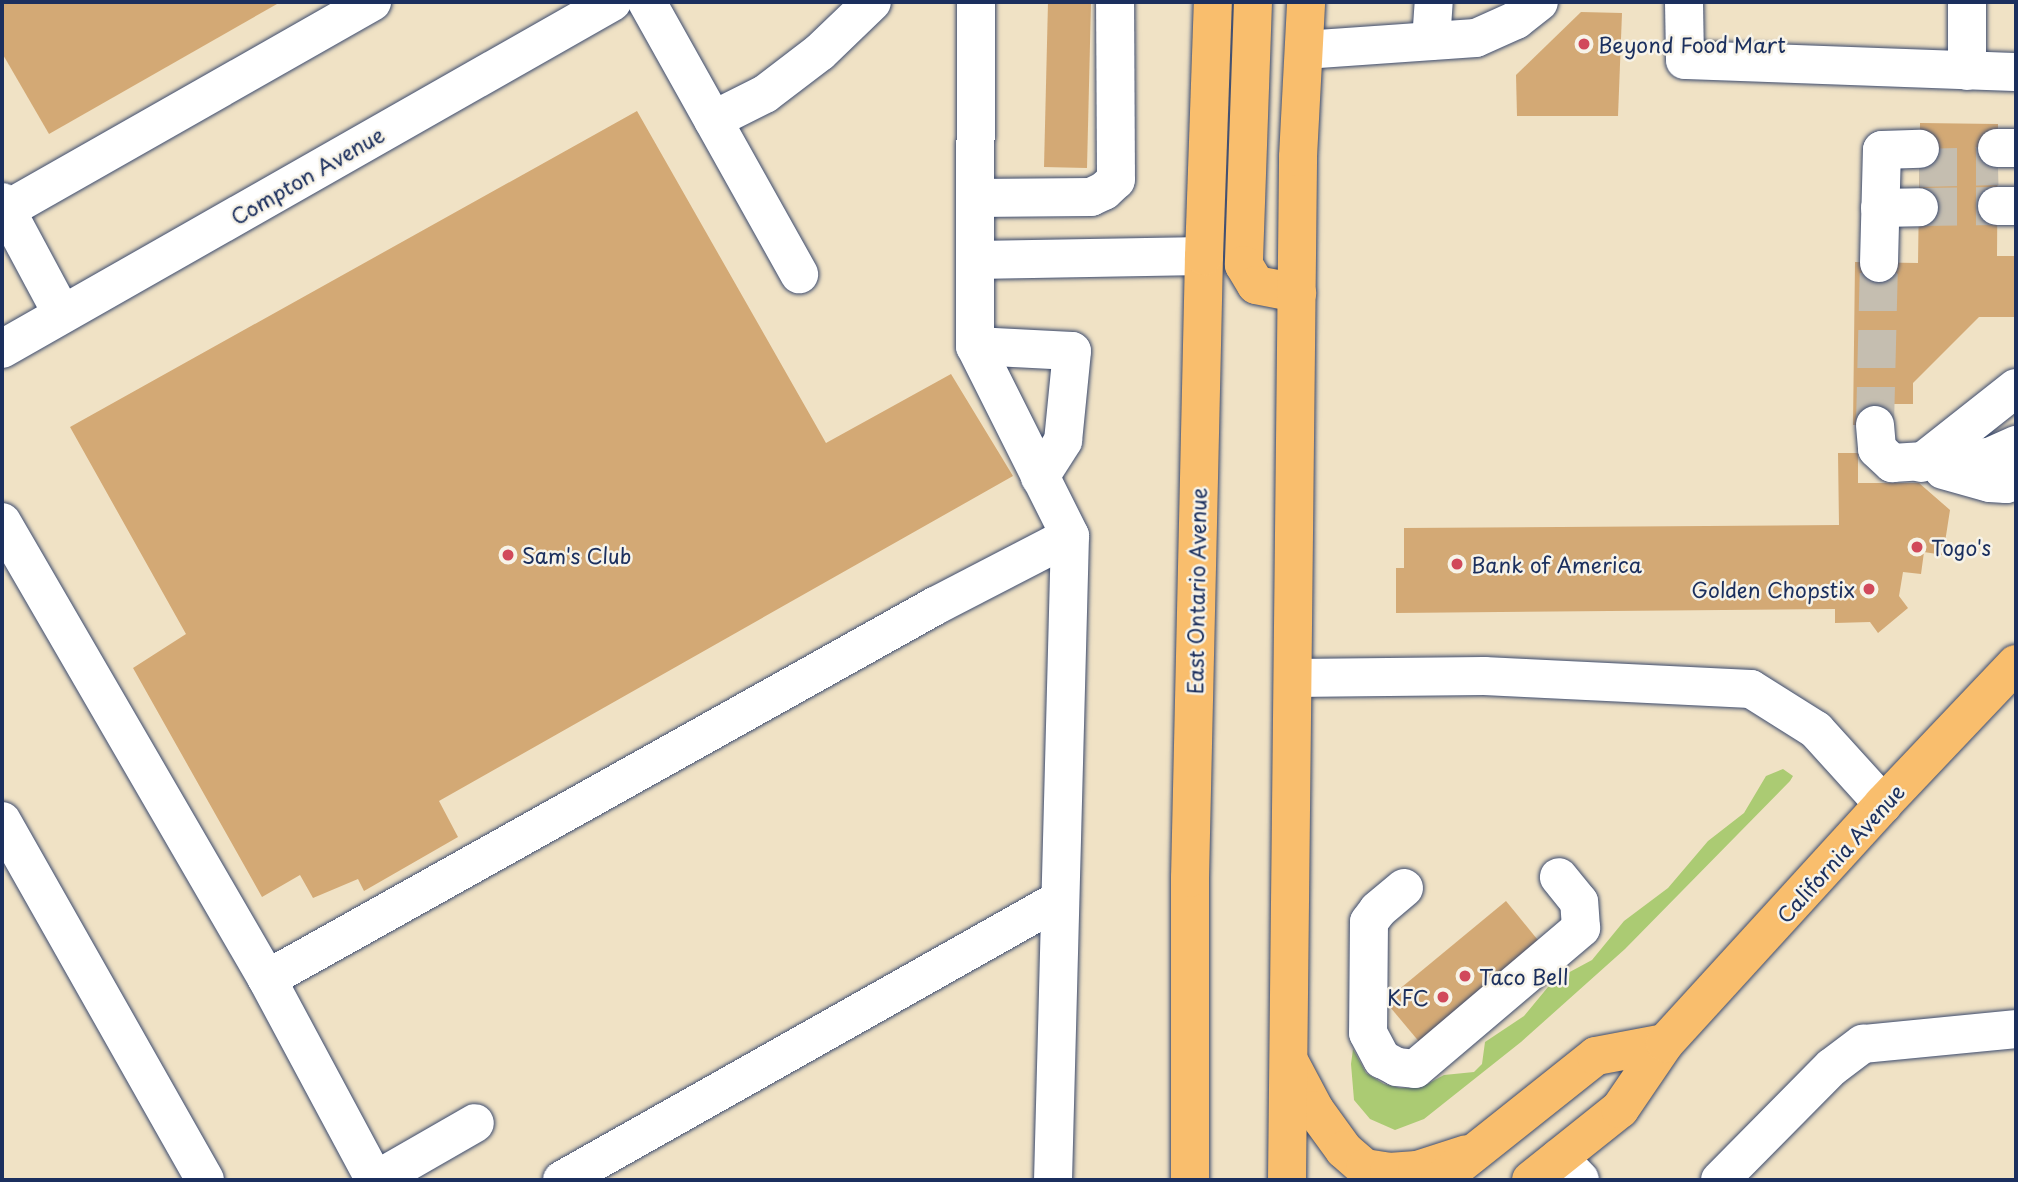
<!DOCTYPE html>
<html>
<head>
<meta charset="utf-8">
<style>
  body { margin:0 }
  #map { position:relative; width:2018px; height:1182px; overflow:hidden; background:#f0e2c5; font-family:"Playpen Sans",sans-serif }
  div>[style] { position:absolute }
  [style*='--x'] { left:calc(var(--x)*1px); top:calc(var(--y)*1px); width:calc(var(--w)*1px); rotate:calc(var(--a)*1deg) }
  .green>* { inset:0; background:#abcb73 }
  .building>* { inset:0; background:#d3a975 }
  .minor-tunnel>* { height:38px; margin-top:-19px; transform-origin:0; background:repeating-linear-gradient(90deg,#c5beb0 0 38px,transparent 0 57px) }
  .roads { filter:drop-shadow(0 0 2px #3b4a6d) drop-shadow(0 0 2px #3b4a6d) }
  .minor>* { height:38px; margin:-19px; padding:0 19px; transform-origin:19px; border-radius:19px; background:#fff }
  .major>* { height:38px; margin:-19px; padding:0 19px; transform-origin:19px; border-radius:19px; background:#f9be6d }
  .dots>* { width:19px; height:19px; translate:-50% -50%; box-sizing:border-box; border:4px solid #f7f3e8; border-radius:50% }
  span { translate:-50% -50%; white-space:nowrap; text-align:center; line-height:1.15; -webkit-text-stroke:5px #f7f3e8; paint-order:stroke }
  .poi-label { font-size:21px; color:#1b2f5e }
  .left { translate:0 -50%; text-align:left }
  .right { translate:-100% -50%; text-align:right }
  .street-label { font-size:21px; color:#1b2f5e }
  .frame { position:absolute; inset:0; border:4px solid #1b2f5e; pointer-events:none }
</style>
</head>
<body>
<div id="map">
  <div class="green">
    <i style="clip-path:polygon(1783px 769px,1793px 776px,1790px 781px,1625px 949px,1521px 1042px,1424px 1119px,1395px 1130px,1370px 1119px,1354px 1100px,1351px 1064px,1353px 1049px,1366px 1073px,1384px 1084px,1400px 1088px,1420px 1088px,1444px 1075px,1474px 1072px,1482px 1064px,1485px 1042px,1524px 1016px,1553px 981px,1592px 960px,1624px 921px,1668px 888px,1708px 841px,1744px 813px,1766px 776px)"></i>
  </div>
  <div class="building">
    <i style="clip-path:polygon(2px 2px,276px 2px,277px 4px,49px 134px,2px 53px)"></i>
    <i style="clip-path:polygon(1048px 2px,1091px 2px,1087px 168px,1044px 167px)"></i>
    <i style="clip-path:polygon(1581px 12px,1622px 13px,1618px 116px,1517px 116px,1516px 75px)"></i>
    <i style="clip-path:polygon(637px 111px,826px 443px,951px 374px,1013px 476px,439px 801px,458px 837px,364px 891px,358px 879px,313px 898px,300px 875px,262px 897px,133px 668px,186px 634px,70px 427px)"></i>
    <i style="clip-path:polygon(1920px 123px,1998px 124px,1997px 256px,2016px 256px,2016px 317px,1979px 317px,1913px 383px,1913px 404px,1894px 404px,1894px 425px,1853px 425px,1855px 262px,1918px 263px)"></i>
    <i style="clip-path:polygon(1838px 453px,1858px 453px,1858px 483px,1919px 483px,1950px 510px,1943px 555px,1924px 552px,1921px 574px,1903px 572px,1899px 596px,1908px 608px,1878px 633px,1870px 622px,1835px 623px,1835px 609px,1396px 613px,1396px 568px,1404px 568px,1404px 528px,1839px 525px)"></i>
    <i style="clip-path:polygon(1506px 901px,1546px 950px,1426px 1050px,1385px 1001px)"></i>
  </div>
  <div class="minor-tunnel">
    <i style="--x:1919;--y:168;--w:79;--a:-1.5"></i>
    <i style="--x:1919;--y:207;--w:78;--a:-0.7"></i>
    <i style="--x:1875;--y:425;--w:162;--a:-88.6"></i>
  </div>
  <div class="roads">
    <div class="minor">
      <i style="--x:647;--y:2;--w:312;--a:60.8"></i>
      <i style="--x:976;--y:2;--w:344;--a:90.2"></i>
      <i style="--x:975;--y:346;--w:212;--a:63.4"></i>
      <i style="--x:1070;--y:536;--w:644;--a:91.51"></i>
      <i style="--x:1684;--y:2;--w:58;--a:89"></i>
      <i style="--x:1685;--y:60;--w:331;--a:2.1"></i>
      <i style="--x:1431;--y:41;--w:39;--a:-86"></i>
      <i style="--x:1304;--y:50;--w:172;--a:-4"></i>
      <i style="--x:1476;--y:38;--w:44;--a:-24.2"></i>
      <i style="--x:1516;--y:20;--w:29;--a:-38"></i>
      <i style="--x:1967;--y:71;--w:69;--a:-90"></i>
      <i style="--x:713;--y:120;--w:58;--a:-26.6"></i>
      <i style="--x:765;--y:94;--w:69;--a:-37.4"></i>
      <i style="--x:820;--y:52;--w:72;--a:-43.9"></i>
      <i style="--x:1997;--y:148;--w:19;--a:0"></i>
      <i style="--x:975;--y:198;--w:116;--a:-0.5"></i>
      <i style="--x:1091;--y:197;--w:14;--a:-25"></i>
      <i style="--x:1104;--y:191;--w:16;--a:-43"></i>
      <i style="--x:1116;--y:180;--w:178;--a:-90.3"></i>
      <i style="--x:2;--y:202;--w:127;--a:61.8"></i>
      <i style="--x:1997;--y:206;--w:19;--a:0"></i>
      <i style="--x:1880;--y:208;--w:39;--a:-1"></i>
      <i style="--x:6;--y:210;--w:421;--a:-29.6"></i>
      <i style="--x:975;--y:260;--w:229;--a:-1"></i>
      <i style="--x:1879;--y:263;--w:113;--a:-88.5"></i>
      <i style="--x:1882;--y:150;--w:38;--a:-2"></i>
      <i style="--x:975;--y:346;--w:97;--a:3"></i>
      <i style="--x:1072;--y:351;--w:90;--a:95.7"></i>
      <i style="--x:1063;--y:441;--w:43;--a:122.6"></i>
      <i style="--x:2;--y:349;--w:702;--a:-29.63"></i>
      <i style="--x:1875;--y:425;--w:24;--a:85"></i>
      <i style="--x:1877;--y:449;--w:21;--a:43"></i>
      <i style="--x:1892;--y:463;--w:97;--a:-3.5"></i>
      <i style="--x:1989;--y:457;--w:30;--a:-24"></i>
      <i style="--x:1921;--y:463;--w:121;--a:-38.3"></i>
      <i style="--x:1943;--y:470;--w:49;--a:15.5"></i>
      <i style="--x:1990;--y:483;--w:16;--a:4"></i>
      <i style="--x:2006;--y:484;--w:11;--a:-27"></i>
      <i style="--x:2;--y:522;--w:528;--a:59.89"></i>
      <i style="--x:267;--y:979;--w:228;--a:61.8"></i>
      <i style="--x:1293;--y:678;--w:191;--a:-0.6"></i>
      <i style="--x:1484;--y:676;--w:267;--a:2.8"></i>
      <i style="--x:1751;--y:689;--w:77;--a:32.2"></i>
      <i style="--x:1816;--y:730;--w:100;--a:47.8"></i>
      <i style="--x:2;--y:821;--w:412;--a:60.5"></i>
      <i style="--x:1404;--y:888;--w:34;--a:140"></i>
      <i style="--x:1378;--y:910;--w:15;--a:127"></i>
      <i style="--x:1369;--y:922;--w:111;--a:90.5"></i>
      <i style="--x:1368;--y:1033;--w:30;--a:62"></i>
      <i style="--x:1382;--y:1059;--w:17;--a:28"></i>
      <i style="--x:1397;--y:1067;--w:18;--a:6"></i>
      <i style="--x:1415;--y:1069;--w:218;--a:-40.3"></i>
      <i style="--x:1581;--y:928;--w:26;--a:-94"></i>
      <i style="--x:1579;--y:902;--w:32;--a:-129"></i>
      <i style="--x:267;--y:979;--w:765;--a:-29.18"></i>
      <i style="--x:935;--y:606;--w:152;--a:-27.4"></i>
      <i style="--x:1559;--y:1158;--w:30;--a:46"></i>
      <i style="--x:376;--y:1180;--w:114;--a:-29.9"></i>
      <i style="--x:562;--y:1180;--w:570;--a:-29.4"></i>
      <i style="--x:1720;--y:1180;--w:159;--a:-45.3"></i>
      <i style="--x:1832;--y:1067;--w:39;--a:-37"></i>
      <i style="--x:1863;--y:1044;--w:154;--a:-5.6"></i>
    </div>
    <div class="major">
      <i style="--x:1253;--y:2;--w:263;--a:92"></i>
      <i style="--x:1244;--y:265;--w:23;--a:59"></i>
      <i style="--x:1256;--y:285;--w:42;--a:11"></i>
      <i style="--x:1289;--y:1061;--w:55;--a:62"></i>
      <i style="--x:1315;--y:1110;--w:49;--a:54.1"></i>
      <i style="--x:1344;--y:1150;--w:28;--a:41"></i>
      <i style="--x:1365;--y:1168;--w:24;--a:9"></i>
      <i style="--x:1389;--y:1172;--w:28;--a:-4"></i>
      <i style="--x:1417;--y:1170;--w:52;--a:-17.7"></i>
      <i style="--x:1190;--y:1180;--w:302;--a:-90"></i>
      <i style="--x:1190;--y:878;--w:622;--a:-88.71"></i>
      <i style="--x:1204;--y:256;--w:254;--a:-88"></i>
      <i style="--x:1287;--y:1180;--w:1023;--a:-89.38"></i>
      <i style="--x:1298;--y:157;--w:155;--a:-87"></i>
      <i style="--x:1440;--y:1180;--w:199;--a:-38.5"></i>
      <i style="--x:1596;--y:1056;--w:70;--a:-10.7"></i>
      <i style="--x:1531;--y:1180;--w:114;--a:-38.6"></i>
      <i style="--x:1620;--y:1109;--w:80;--a:-55.7"></i>
      <i style="--x:1665;--y:1043;--w:323;--a:-47.6"></i>
      <i style="--x:1883;--y:804;--w:193;--a:-46.5"></i>
    </div>
  </div>
  <div class="dots">
    <i style="left:1584px;top:44px;background:#d1495b"></i>
    <i style="left:1917px;top:547px;background:#d1495b"></i>
    <i style="left:508px;top:555px;background:#d1495b"></i>
    <i style="left:1457px;top:564px;background:#d1495b"></i>
    <i style="left:1869px;top:589px;background:#d1495b"></i>
    <i style="left:1465px;top:976px;background:#d1495b"></i>
    <i style="left:1443px;top:997px;background:#d1495b"></i>
  </div>
  <div class="poi-label">
    <span class="left" style="left:1598px;top:44px">Beyond Food Mart</span>
    <span class="left" style="left:1931px;top:547px">Togo's</span>
    <span class="left" style="left:522px;top:555px">Sam's Club</span>
    <span class="left" style="left:1471px;top:564px">Bank of America</span>
    <span class="right" style="left:1855px;top:589px">Golden Chopstix</span>
    <span class="left" style="left:1479px;top:976px">Taco Bell</span>
    <span class="right" style="left:1429px;top:997px">KFC</span>
  </div>
  <div class="street-label">
    <span style="left:307px;top:175px;rotate:-30deg">Compton Avenue</span>
    <span style="left:1196px;top:591px;rotate:-89deg">East Ontario Avenue</span>
    <span style="left:1840px;top:853px;rotate:-48deg">California Avenue</span>
  </div>
  <div class="frame"></div>
</div>
</body>
</html>
